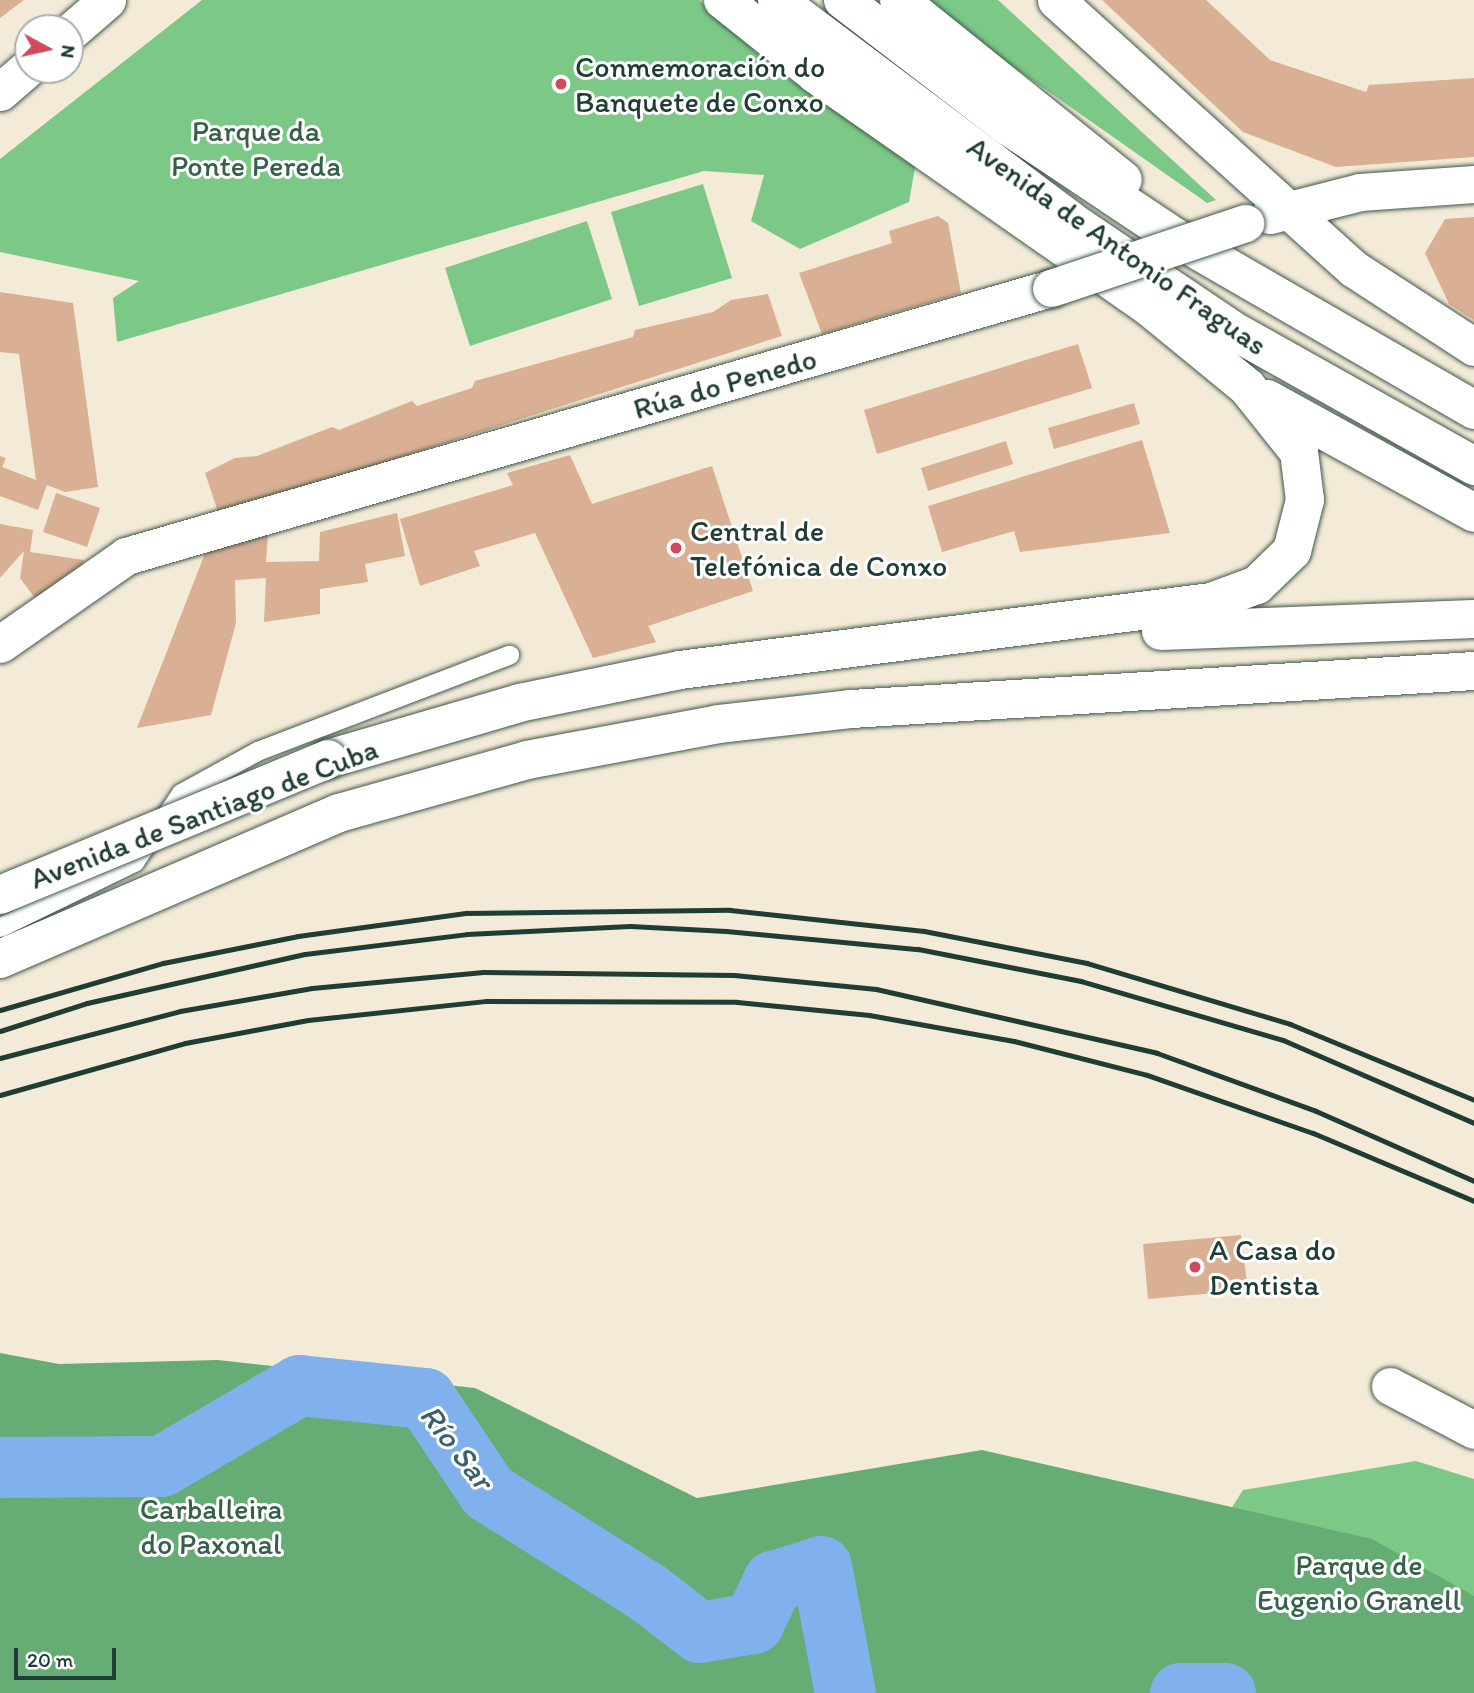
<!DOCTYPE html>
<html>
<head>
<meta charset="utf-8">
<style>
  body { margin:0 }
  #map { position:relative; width:1474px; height:1693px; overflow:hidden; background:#f3ebd7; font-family:Itim,sans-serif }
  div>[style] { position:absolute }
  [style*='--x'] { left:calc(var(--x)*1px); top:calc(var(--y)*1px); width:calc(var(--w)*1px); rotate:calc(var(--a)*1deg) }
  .green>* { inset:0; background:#7cc987 }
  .forest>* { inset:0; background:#65ad74 }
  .river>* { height:61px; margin:-30.5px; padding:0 30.5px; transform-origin:30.5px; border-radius:30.5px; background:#80b1ec }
  .building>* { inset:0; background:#d9b093 }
  .roads { filter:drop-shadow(0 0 2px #3f574c) drop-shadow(0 0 2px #3f574c) }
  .service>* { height:19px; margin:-9.5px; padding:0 9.5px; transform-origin:9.5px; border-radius:9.5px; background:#fff }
  .minor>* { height:37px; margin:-18.5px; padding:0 18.5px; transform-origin:18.5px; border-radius:18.5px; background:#fff }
  .trunk>* { height:38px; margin:-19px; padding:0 19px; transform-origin:19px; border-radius:19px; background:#fff }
  .rail>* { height:5px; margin:-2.5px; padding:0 2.5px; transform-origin:2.5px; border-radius:2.5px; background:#1f3d34 }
  .bridges { filter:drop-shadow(0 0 2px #3f574c) drop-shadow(0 0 2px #3f574c) }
  .minor-bridge>* { height:37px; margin:-18.5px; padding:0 18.5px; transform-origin:18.5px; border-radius:18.5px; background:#fff }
  .trunk-bridge>* { height:38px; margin:-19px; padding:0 19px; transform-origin:19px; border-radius:19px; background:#fff }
  .dots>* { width:19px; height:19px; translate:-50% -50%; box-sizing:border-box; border:4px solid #fff; border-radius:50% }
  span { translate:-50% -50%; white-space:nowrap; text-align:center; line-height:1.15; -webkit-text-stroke:6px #fff; paint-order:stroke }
  .poi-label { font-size:30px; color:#1f3d34 }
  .left { translate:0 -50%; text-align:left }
  .park-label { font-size:30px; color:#366049 }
  .street-label { font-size:30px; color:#1f3d34 }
  .water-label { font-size:32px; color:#3c606b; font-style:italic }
  .north { position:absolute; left:14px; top:14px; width:70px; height:70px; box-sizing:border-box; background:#fff; border:2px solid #a5b1ae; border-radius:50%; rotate:98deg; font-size:19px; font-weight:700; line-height:28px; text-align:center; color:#1f3d34 }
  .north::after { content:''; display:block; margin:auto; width:24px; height:32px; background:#d1495b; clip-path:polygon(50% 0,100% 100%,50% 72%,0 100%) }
  .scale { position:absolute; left:14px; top:1648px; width:102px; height:32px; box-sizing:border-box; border:4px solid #1f3d34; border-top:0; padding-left:9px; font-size:21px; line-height:24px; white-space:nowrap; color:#1f3d34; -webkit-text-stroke:5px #fff; paint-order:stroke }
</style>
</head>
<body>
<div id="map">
  <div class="green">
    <i style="clip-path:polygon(202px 0,699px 0,777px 71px,916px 162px,909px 202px,800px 249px,751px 221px,764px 175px,704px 171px,117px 342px,113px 298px,139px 281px,0 252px,0 159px)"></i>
    <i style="clip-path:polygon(918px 0,998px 0,1216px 200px,1207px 203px)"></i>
    <i style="clip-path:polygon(703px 184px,732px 278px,639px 306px,611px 212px)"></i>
    <i style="clip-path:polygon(587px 221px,612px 299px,470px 346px,445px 268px)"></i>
    <i style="clip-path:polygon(1416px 1461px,1474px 1479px,1474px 1693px,1153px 1693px,1155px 1629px,1243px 1490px)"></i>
  </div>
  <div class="forest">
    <i style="clip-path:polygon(0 1353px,59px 1364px,218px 1360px,475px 1388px,697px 1498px,982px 1450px,1372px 1539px,1474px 1596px,1474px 1693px,0 1693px)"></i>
  </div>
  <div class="river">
    <i style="--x:0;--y:1467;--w:161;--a:-0.4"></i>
    <i style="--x:161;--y:1466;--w:160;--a:-30.4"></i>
    <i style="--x:299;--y:1385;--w:127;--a:5.9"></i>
    <i style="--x:425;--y:1398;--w:113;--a:56.2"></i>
    <i style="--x:488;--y:1492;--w:186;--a:32.1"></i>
    <i style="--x:646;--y:1591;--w:67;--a:37.7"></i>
    <i style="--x:699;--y:1632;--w:55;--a:-9.5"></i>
    <i style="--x:753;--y:1623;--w:47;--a:-64.5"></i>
    <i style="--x:773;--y:1581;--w:50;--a:-17.4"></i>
    <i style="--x:821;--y:1566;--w:129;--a:79.3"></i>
    <i style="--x:1180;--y:1693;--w:45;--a:0"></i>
  </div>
  <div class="building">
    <i style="clip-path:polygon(0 0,24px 0,0 18px)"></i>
    <i style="clip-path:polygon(1102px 0,1206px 0,1270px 60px,1366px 92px,1369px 85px,1474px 78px,1474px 157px,1336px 167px,1243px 132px)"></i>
    <i style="clip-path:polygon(938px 216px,948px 223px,961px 293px,822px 334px,799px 273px,892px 243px,889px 231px)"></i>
    <i style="clip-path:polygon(1474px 217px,1474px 320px,1449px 304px,1425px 253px,1445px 219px)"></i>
    <i style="clip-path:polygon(0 292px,73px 303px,98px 487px,65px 492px,47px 485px,38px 510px,0 496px,0 456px,6px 458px,2px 467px,36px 480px,19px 354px,0 352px)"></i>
    <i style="clip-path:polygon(768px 294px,782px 336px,219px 515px,205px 473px,235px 458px,257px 456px,332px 427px,339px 430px,412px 401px,417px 406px,472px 388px,475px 381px,633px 337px,635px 330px,713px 312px,731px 300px)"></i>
    <i style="clip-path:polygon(1078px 344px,1092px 388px,877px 454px,864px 410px)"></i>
    <i style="clip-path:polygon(1134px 403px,1140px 424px,1054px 449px,1048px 428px)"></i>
    <i style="clip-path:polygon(1142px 440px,1170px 533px,1020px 552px,1014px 531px,942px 552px,928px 506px)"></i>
    <i style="clip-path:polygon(1006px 441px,1013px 464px,928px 491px,921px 468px)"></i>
    <i style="clip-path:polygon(570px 455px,592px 504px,712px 466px,753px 591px,648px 626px,656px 642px,593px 658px,535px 533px,474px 551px,480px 566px,420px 586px,400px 519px,513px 485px,507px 473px)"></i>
    <i style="clip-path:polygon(56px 493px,100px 508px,87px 547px,43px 532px)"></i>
    <i style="clip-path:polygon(397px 513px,405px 556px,365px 564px,368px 582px,320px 589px,320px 614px,264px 622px,266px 578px,235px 580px,236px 623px,211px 715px,137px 728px,209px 543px,268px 533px,266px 562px,319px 561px,320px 532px)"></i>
    <i style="clip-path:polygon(0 524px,33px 530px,30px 552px,84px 560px,78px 579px,40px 605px,20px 578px,24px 551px,0 578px)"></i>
    <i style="clip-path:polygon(1241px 1235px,1248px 1290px,1148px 1299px,1143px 1244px)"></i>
  </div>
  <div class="roads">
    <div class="service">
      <i style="--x:0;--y:927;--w:149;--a:-25.9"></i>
      <i style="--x:134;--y:862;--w:83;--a:-55.7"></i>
      <i style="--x:181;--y:793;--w:87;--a:-28.9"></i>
      <i style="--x:257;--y:751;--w:270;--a:-20.9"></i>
    </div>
    <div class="minor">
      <i style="--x:1056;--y:0;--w:401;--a:42.1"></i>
      <i style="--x:1354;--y:269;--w:143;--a:33"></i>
      <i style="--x:70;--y:32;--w:49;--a:-40.9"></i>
      <i style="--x:0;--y:92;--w:37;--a:-41"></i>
      <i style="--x:1270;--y:215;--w:93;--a:-14.3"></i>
      <i style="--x:1360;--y:192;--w:114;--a:-4"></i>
      <i style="--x:0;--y:644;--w:154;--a:-34.9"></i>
      <i style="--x:126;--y:556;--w:963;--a:-16.16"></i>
      <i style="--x:1390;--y:1386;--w:95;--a:27.6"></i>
    </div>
    <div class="trunk">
      <i style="--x:777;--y:0;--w:380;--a:36.9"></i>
      <i style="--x:1081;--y:228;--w:182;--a:34"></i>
      <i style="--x:1232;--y:330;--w:278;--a:29.3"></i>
      <i style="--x:843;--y:0;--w:208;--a:37.4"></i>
      <i style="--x:1008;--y:126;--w:198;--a:33.7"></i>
      <i style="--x:1173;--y:236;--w:348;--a:30"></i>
      <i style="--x:899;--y:0;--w:287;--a:38.8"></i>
      <i style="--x:1267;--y:399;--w:236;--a:28.8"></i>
      <i style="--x:1161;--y:631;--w:313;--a:-2.2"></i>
      <i style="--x:328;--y:759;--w:199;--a:-16.3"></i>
      <i style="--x:519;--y:703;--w:164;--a:-11.6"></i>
      <i style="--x:680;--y:670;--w:535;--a:-7.3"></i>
      <i style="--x:1211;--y:602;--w:49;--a:-20.3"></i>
      <i style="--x:1257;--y:585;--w:49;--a:-44.2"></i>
      <i style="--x:1292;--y:551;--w:53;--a:-75.7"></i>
      <i style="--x:1305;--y:500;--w:48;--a:-97.1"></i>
      <i style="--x:1299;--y:452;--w:83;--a:-128.7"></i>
      <i style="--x:1247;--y:387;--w:128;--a:-140.7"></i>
      <i style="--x:1148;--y:306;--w:405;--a:-145.1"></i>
      <i style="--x:816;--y:74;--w:119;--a:-141.5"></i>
      <i style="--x:0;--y:959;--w:369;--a:-23.3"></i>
      <i style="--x:339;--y:813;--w:195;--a:-15.7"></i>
      <i style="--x:527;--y:760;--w:195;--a:-10.6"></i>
      <i style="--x:719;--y:724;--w:133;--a:-6.5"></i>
      <i style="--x:851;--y:709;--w:624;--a:-3.49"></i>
    </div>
  </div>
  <div class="rail">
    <i style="--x:0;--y:1010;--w:170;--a:-16.1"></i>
    <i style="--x:163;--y:963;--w:138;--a:-11.3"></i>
    <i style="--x:298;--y:936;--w:171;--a:-7.8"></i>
    <i style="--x:467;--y:913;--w:263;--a:-0.7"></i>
    <i style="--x:730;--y:910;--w:195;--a:6.2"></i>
    <i style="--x:924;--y:931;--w:166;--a:11.1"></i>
    <i style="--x:1087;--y:963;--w:212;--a:16.7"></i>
    <i style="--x:1290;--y:1024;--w:199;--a:22.4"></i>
    <i style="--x:0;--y:1031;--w:91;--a:-17.8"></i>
    <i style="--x:87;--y:1003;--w:223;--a:-12.7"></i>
    <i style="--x:305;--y:954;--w:163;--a:-7"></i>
    <i style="--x:467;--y:934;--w:163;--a:-2.8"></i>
    <i style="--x:630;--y:926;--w:96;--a:3"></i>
    <i style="--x:726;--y:931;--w:193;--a:5.4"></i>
    <i style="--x:918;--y:949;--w:166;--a:11.1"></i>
    <i style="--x:1081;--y:981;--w:210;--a:16.3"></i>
    <i style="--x:1283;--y:1040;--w:208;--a:23.5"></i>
    <i style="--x:0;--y:1058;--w:186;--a:-14.6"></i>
    <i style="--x:180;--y:1011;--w:134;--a:-9.9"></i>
    <i style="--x:312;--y:988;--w:172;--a:-5.3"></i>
    <i style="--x:483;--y:972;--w:251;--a:0.7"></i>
    <i style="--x:734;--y:975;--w:143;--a:5.6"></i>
    <i style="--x:876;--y:989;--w:288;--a:12.8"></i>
    <i style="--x:1157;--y:1053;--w:169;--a:20"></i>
    <i style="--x:1316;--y:1111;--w:173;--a:23.9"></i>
    <i style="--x:0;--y:1095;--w:192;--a:-15.7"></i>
    <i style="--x:185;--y:1043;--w:125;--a:-10.6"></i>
    <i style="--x:308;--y:1020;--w:180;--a:-6.1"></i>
    <i style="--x:487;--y:1001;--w:250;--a:0.2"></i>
    <i style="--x:737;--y:1002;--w:133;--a:5.6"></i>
    <i style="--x:869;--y:1015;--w:147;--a:10.2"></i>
    <i style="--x:1014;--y:1041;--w:137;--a:14.3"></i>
    <i style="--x:1147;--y:1075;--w:176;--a:19.3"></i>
    <i style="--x:1313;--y:1133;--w:175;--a:22.9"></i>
  </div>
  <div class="bridges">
    <div class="minor-bridge">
      <i style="--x:1051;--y:288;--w:205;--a:-18.5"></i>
    </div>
    <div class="trunk-bridge">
      <i style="--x:0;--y:895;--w:355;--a:-22.5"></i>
    </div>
  </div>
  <div class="dots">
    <i style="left:561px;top:84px;background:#d1495b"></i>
    <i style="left:676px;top:548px;background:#d1495b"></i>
    <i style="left:1195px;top:1267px;background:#d1495b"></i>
  </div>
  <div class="poi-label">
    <span class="left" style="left:575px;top:84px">Conmemoración do<br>Banquete de Conxo</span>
    <span class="left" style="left:690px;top:548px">Central de<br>Telefónica de Conxo</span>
    <span class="left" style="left:1209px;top:1267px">A Casa do<br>Dentista</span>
  </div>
  <div class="park-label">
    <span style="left:256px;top:148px">Parque da<br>Ponte Pereda</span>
    <span style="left:211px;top:1526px">Carballeira<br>do Paxonal</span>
    <span style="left:1359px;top:1582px">Parque de<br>Eugenio Granell</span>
  </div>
  <div class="street-label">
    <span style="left:1117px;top:246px;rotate:35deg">Avenida de Antonio Fraguas</span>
    <span style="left:725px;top:384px;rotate:-16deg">Rúa do Penedo</span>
    <span style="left:204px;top:814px;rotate:-21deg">Avenida de Santiago de Cuba</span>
  </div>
  <div class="water-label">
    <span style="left:457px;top:1447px;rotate:52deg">Río Sar</span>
  </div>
  <div class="north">N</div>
  <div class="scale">20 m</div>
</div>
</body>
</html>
